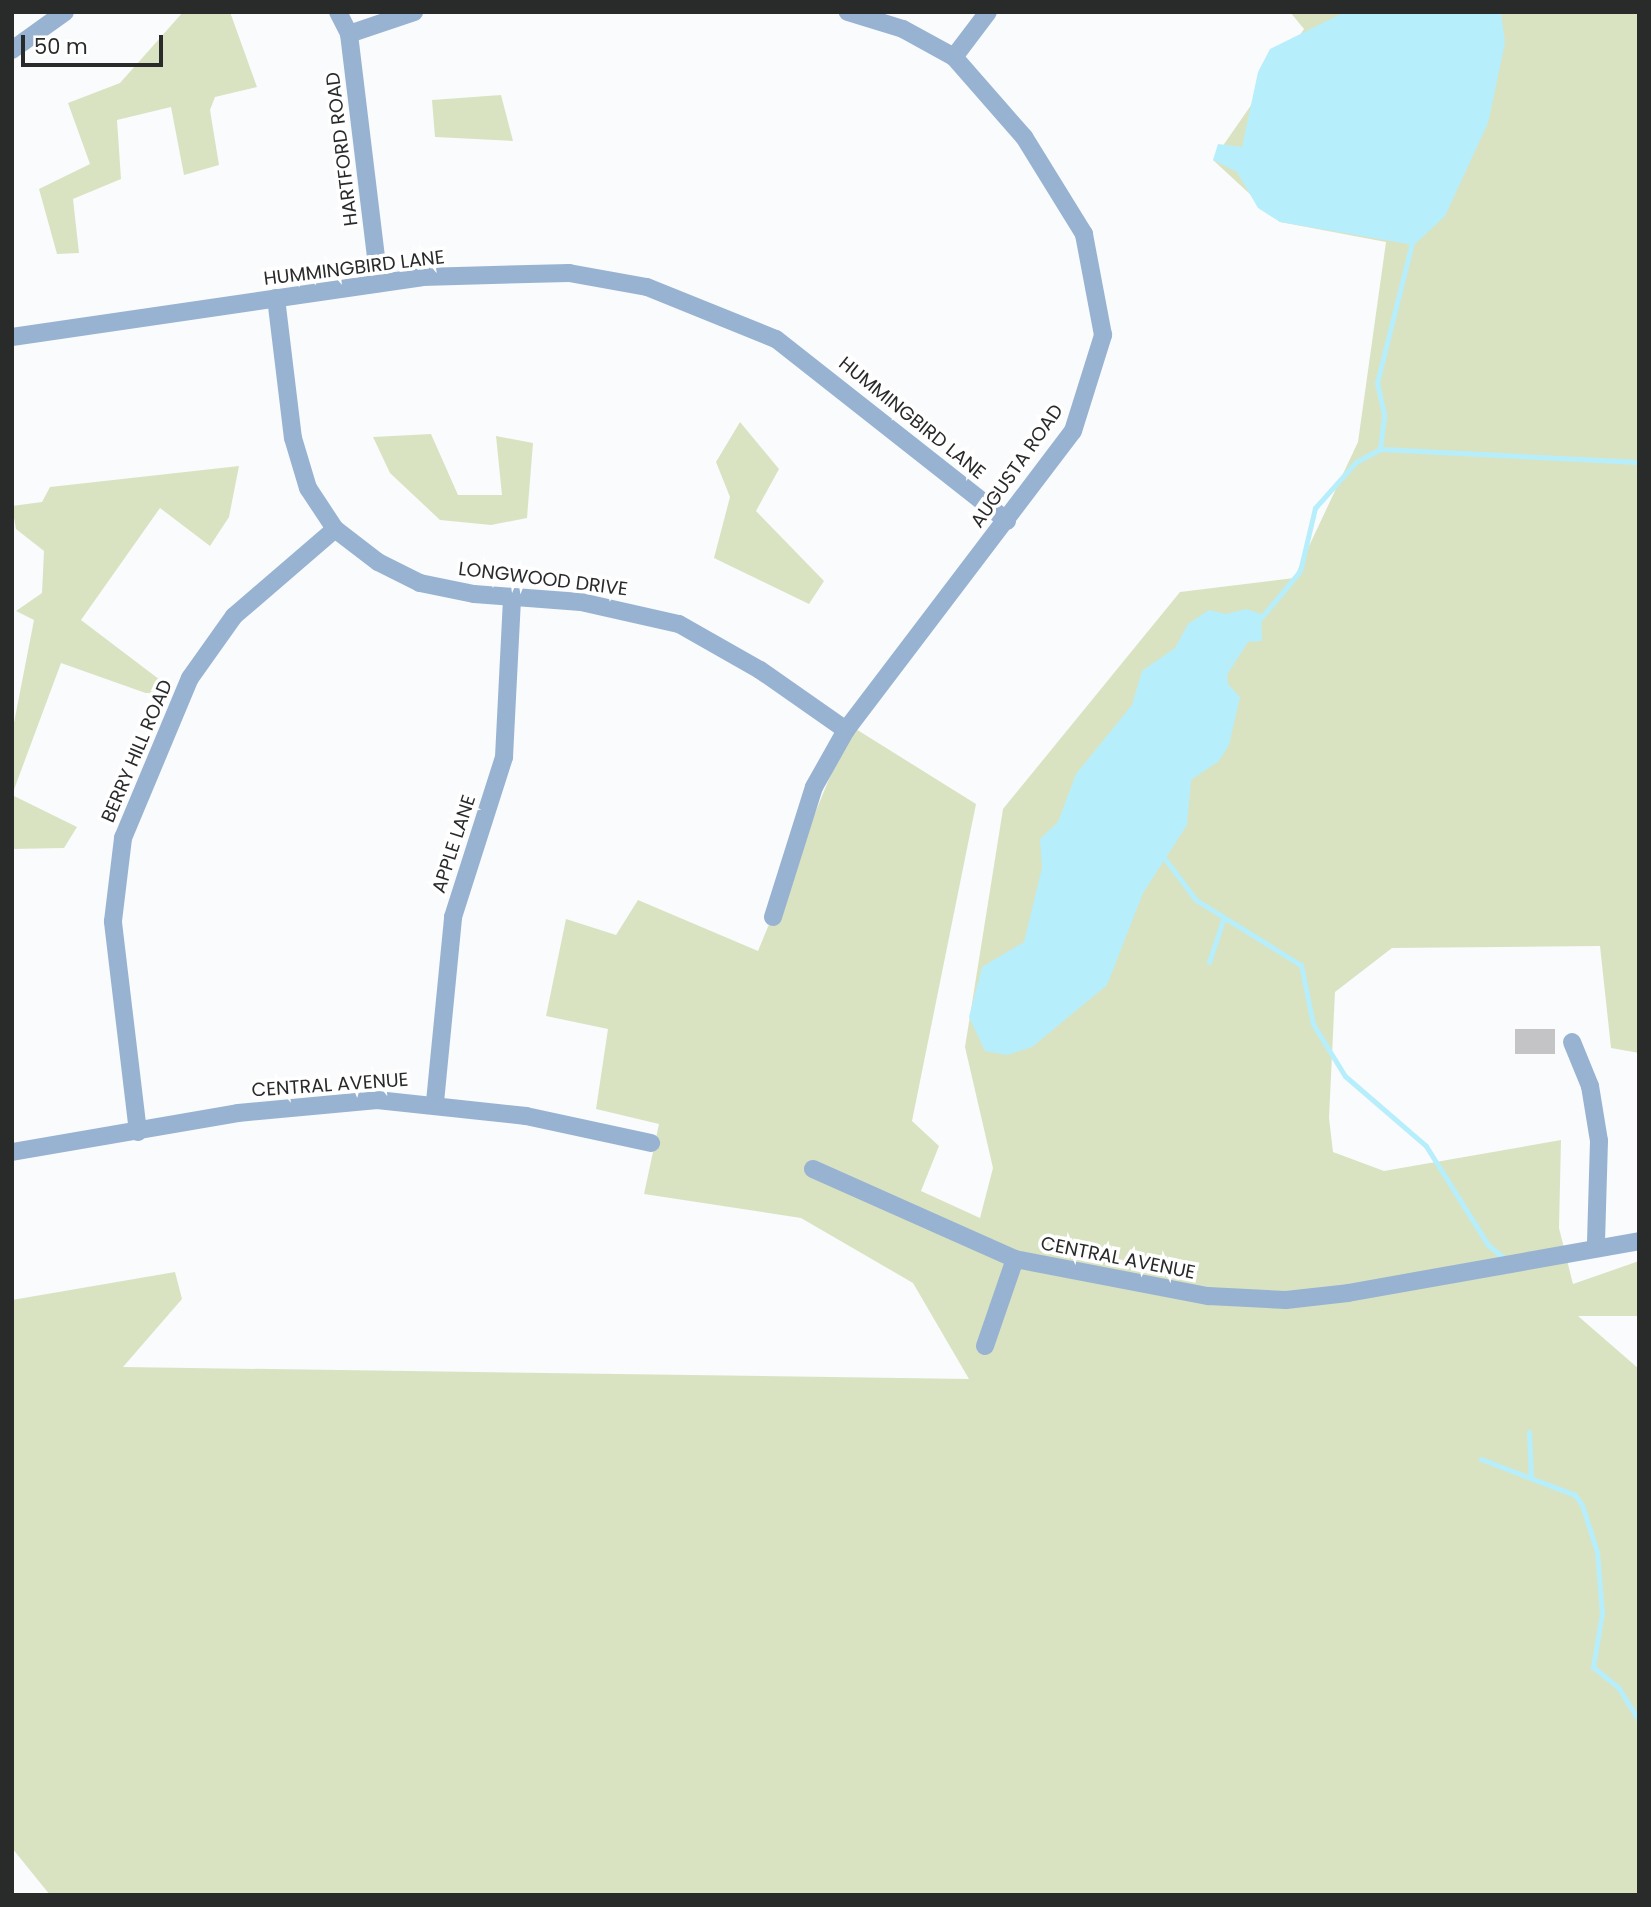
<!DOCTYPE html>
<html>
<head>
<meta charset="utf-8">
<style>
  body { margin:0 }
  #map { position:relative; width:1651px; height:1907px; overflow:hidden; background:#fafbfd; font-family:Poppins,sans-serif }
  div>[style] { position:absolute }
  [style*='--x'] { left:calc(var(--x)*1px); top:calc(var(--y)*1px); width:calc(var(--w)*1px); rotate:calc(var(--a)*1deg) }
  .green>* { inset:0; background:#d9e3c2 }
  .water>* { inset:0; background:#b7eefc }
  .stream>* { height:5px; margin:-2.5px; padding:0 2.5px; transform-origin:2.5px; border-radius:2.5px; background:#b7eefc }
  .building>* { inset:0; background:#c4c4c6 }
  .minor>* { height:18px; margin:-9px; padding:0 9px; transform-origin:9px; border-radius:9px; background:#98b3d2 }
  span { translate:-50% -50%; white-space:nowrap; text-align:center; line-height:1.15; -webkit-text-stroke:7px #fff; paint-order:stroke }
  .street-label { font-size:19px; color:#292a2a }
  .frame { position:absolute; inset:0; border:14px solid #292a2a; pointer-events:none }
  .scale { position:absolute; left:21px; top:35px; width:142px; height:32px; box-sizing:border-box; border:4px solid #292a2a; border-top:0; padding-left:9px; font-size:21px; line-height:24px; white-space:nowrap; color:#292a2a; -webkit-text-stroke:5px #fff; paint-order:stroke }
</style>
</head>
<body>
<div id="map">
  <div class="green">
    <i style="clip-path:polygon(183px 12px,230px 12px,257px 87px,215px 97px,210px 110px,219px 165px,184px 175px,171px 107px,117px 120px,121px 179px,73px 199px,79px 253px,57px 254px,39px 189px,90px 164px,68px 103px,120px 83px)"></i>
    <i style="clip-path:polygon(1290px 12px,1639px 12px,1639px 1053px,1611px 1048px,1600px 946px,1392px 948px,1335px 992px,1329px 1118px,1333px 1152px,1384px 1171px,1561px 1140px,1559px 1228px,1573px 1284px,1639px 1261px,1639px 1316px,1578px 1316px,1639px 1369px,1639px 1895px,50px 1895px,12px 1848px,12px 1300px,175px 1272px,182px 1299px,123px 1367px,969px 1379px,913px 1283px,801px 1218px,644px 1194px,659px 1124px,596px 1109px,608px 1029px,546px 1016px,566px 919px,616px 935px,638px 900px,758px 951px,851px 726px,976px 804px,912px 1121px,939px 1146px,921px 1191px,980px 1218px,993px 1168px,965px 1047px,1003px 809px,1180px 592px,1294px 578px,1358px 442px,1386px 242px,1280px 222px,1213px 160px,1304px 29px)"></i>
    <i style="clip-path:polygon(501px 95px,513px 141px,435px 137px,432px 100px)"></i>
    <i style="clip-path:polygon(740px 422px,779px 469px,756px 511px,824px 581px,809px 604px,714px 558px,730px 497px,716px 462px)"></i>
    <i style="clip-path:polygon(431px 434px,458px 495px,502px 495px,496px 436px,533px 443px,527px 518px,491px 525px,440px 520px,390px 473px,373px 437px)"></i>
    <i style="clip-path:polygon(239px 466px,229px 517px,210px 546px,160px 508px,81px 620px,164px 683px,154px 696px,61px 663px,12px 795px,77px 827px,64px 848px,12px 849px,12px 733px,34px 620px,16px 611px,42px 593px,44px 551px,16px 529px,12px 506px,42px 502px,50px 487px)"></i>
  </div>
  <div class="water">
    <i style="clip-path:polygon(1345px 12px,1501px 12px,1505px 43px,1488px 123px,1445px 216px,1414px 245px,1280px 222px,1258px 208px,1237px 172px,1213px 160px,1218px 144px,1242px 147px,1258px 72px,1270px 49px)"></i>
    <i style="clip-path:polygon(1247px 609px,1261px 614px,1262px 641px,1243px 642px,1226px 666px,1228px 684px,1240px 697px,1229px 745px,1219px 761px,1191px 780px,1187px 825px,1143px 893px,1107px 985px,1032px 1047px,1007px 1055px,985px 1051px,969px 1017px,982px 967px,1024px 942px,1042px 868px,1040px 839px,1058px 822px,1076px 774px,1132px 705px,1142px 671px,1175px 648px,1188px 624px,1209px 610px,1226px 614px)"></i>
  </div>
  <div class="stream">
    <i style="--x:1380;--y:449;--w:34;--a:-83"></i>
    <i style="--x:1384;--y:415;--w:33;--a:-102"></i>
    <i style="--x:1377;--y:383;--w:148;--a:-76"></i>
    <i style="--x:1260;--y:619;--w:62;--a:-50.2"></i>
    <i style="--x:1300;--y:571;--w:65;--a:-76.6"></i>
    <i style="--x:1315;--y:508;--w:62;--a:-48.3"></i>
    <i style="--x:1356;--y:462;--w:27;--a:-28"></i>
    <i style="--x:1380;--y:449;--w:259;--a:2.9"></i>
    <i style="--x:1223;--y:675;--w:46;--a:-57.3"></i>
    <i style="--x:1162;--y:855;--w:56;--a:52.9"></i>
    <i style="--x:1196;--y:900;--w:123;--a:31.8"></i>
    <i style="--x:1301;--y:965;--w:60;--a:78.5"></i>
    <i style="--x:1313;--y:1024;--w:61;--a:58.4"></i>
    <i style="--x:1345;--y:1076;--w:107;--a:40.8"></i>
    <i style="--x:1426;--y:1146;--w:117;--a:57.9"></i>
    <i style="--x:1488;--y:1245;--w:21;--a:39"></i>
    <i style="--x:1209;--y:962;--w:47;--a:-71.6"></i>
    <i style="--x:1529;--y:1432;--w:46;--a:87.5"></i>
    <i style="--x:1481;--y:1459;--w:101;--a:21"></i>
    <i style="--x:1575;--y:1495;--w:12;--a:55"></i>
    <i style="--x:1582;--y:1505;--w:49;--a:72.3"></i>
    <i style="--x:1597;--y:1552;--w:61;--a:85.3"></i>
    <i style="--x:1602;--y:1613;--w:55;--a:99.5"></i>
    <i style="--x:1593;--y:1667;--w:32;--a:39"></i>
    <i style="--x:1618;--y:1687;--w:39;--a:58"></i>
  </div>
  <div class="building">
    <i style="clip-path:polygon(1515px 1029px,1555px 1029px,1555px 1054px,1515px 1054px)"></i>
  </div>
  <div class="minor">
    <i style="--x:338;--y:12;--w:25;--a:63"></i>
    <i style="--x:349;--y:34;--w:251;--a:83.1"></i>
    <i style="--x:349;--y:34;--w:69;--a:-18.7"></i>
    <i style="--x:12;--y:50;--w:65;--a:-35.6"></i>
    <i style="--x:954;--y:57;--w:56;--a:-52.9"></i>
    <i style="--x:276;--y:298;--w:141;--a:83.1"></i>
    <i style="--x:293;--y:438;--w:52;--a:73.3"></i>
    <i style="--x:308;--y:488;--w:49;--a:56.6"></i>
    <i style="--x:335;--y:529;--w:54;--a:37.5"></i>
    <i style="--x:378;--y:562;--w:47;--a:26.6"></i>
    <i style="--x:420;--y:583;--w:55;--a:11.5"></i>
    <i style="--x:474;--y:594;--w:107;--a:4.3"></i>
    <i style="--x:581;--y:602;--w:100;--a:12.7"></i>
    <i style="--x:679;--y:624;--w:93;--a:29.6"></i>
    <i style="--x:760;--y:670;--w:105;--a:34.9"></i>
    <i style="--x:12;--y:337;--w:414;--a:-8.3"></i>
    <i style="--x:422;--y:277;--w:147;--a:-1.6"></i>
    <i style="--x:569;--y:273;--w:79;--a:10.2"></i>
    <i style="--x:647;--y:287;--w:139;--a:22"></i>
    <i style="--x:776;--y:339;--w:294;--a:38.2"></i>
    <i style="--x:773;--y:917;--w:136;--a:-72.5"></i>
    <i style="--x:814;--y:787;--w:65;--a:-60.7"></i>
    <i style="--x:846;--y:730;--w:375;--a:-52.8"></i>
    <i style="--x:1073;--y:431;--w:101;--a:-72.6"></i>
    <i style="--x:1103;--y:335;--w:103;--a:-100.7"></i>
    <i style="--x:1084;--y:234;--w:114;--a:-121.7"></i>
    <i style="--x:1024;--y:137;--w:106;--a:-131.2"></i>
    <i style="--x:954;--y:57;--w:58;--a:-151.2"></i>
    <i style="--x:903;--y:29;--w:58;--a:-162.8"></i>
    <i style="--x:1572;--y:1042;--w:48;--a:67.8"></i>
    <i style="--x:1590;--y:1086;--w:56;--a:80.7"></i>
    <i style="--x:1599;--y:1141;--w:104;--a:91.7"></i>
    <i style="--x:435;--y:1102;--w:186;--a:-84.4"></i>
    <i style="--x:453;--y:917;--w:168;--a:-72.3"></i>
    <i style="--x:504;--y:757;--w:158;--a:-87.1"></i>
    <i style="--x:138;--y:1132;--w:212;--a:-96.8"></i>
    <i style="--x:113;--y:921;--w:84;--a:-83.1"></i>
    <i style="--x:123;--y:838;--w:173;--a:-67.3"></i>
    <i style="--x:190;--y:678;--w:76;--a:-54.6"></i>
    <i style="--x:234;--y:616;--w:133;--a:-40.7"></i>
    <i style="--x:12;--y:1152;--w:229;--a:-9.8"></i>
    <i style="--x:238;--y:1113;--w:140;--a:-5.3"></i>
    <i style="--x:377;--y:1100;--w:150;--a:6.1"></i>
    <i style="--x:526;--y:1116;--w:128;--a:12.2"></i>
    <i style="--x:813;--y:1169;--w:221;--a:24"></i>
    <i style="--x:1015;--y:1259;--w:197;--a:10.9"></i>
    <i style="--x:1208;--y:1296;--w:78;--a:2.9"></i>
    <i style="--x:1286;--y:1300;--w:62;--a:-6.4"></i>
    <i style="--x:1348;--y:1293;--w:296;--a:-10.1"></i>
    <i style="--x:985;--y:1346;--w:92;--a:-71"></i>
  </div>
  <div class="street-label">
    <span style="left:342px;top:149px;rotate:-97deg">HARTFORD ROAD</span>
    <span style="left:354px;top:268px;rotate:-7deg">HUMMINGBIRD LANE</span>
    <span style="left:912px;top:418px;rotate:39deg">HUMMINGBIRD LANE</span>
    <span style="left:1017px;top:466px;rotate:-55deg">AUGUSTA ROAD</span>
    <span style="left:543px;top:579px;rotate:7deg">LONGWOOD DRIVE</span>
    <span style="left:137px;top:751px;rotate:-67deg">BERRY HILL ROAD</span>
    <span style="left:454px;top:844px;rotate:-72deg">APPLE LANE</span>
    <span style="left:330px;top:1085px;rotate:-4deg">CENTRAL AVENUE</span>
    <span style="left:1118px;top:1258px;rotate:11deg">CENTRAL AVENUE</span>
  </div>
  <div class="frame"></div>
  <div class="scale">50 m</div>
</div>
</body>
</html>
